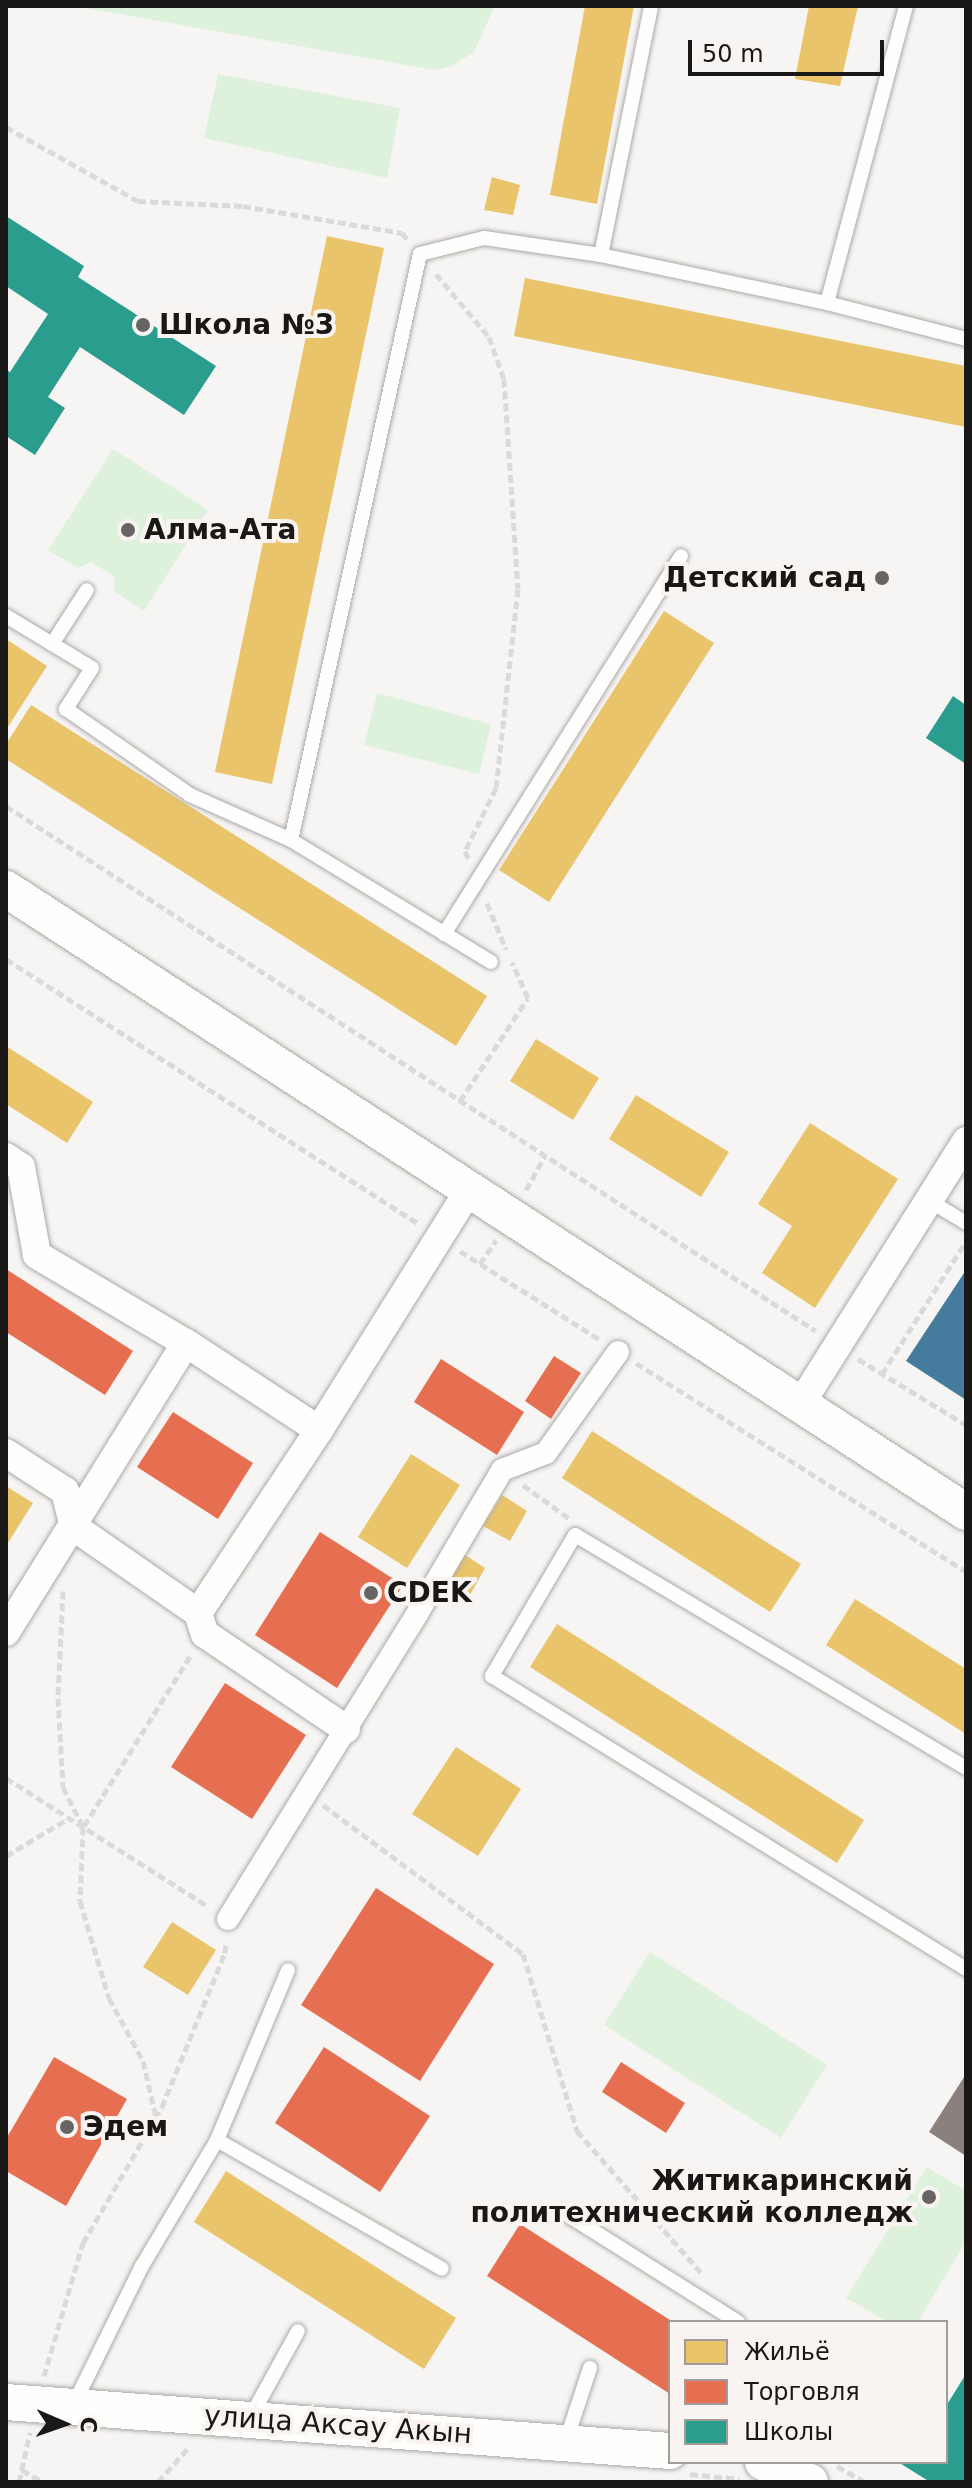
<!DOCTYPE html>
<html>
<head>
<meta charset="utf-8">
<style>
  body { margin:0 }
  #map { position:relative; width:972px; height:2488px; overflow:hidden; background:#f7f5f3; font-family:"DejaVu Sans",sans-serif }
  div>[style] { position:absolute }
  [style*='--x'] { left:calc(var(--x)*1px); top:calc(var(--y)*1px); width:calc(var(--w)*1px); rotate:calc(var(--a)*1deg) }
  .green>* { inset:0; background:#def1dc }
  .homes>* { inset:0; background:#e9c46a }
  .shops>* { inset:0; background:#e76f51 }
  .schools>* { inset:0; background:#2a9d8f }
  .public>* { inset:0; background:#457b9d }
  .industry>* { inset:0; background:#8a817c }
  .path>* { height:5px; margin-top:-2.5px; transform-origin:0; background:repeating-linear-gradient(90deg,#dadada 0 8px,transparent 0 12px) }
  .roads { filter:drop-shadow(0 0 2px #aba9a8) drop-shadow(0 0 2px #aba9a8) }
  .service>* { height:14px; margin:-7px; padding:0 7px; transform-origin:7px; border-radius:7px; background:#fefefd }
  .pedestrian>* { height:22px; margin:-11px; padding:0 11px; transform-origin:11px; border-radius:11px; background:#fefefd }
  .minor>* { height:28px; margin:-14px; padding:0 14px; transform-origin:14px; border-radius:14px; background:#fefefd }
  .tertiary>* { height:36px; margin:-18px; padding:0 18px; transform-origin:18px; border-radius:18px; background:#fefefd }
  .dots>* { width:22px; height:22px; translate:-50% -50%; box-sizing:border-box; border:4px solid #f9f4f1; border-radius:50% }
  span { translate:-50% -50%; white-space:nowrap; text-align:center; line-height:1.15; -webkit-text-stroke:8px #f9f4f1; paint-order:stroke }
  .poi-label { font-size:28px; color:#1a1817; font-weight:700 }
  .left { translate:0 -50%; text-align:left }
  .right { translate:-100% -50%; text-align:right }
  .street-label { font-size:28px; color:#1a1817 }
  .frame { position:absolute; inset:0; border:8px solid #1a1817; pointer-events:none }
  .legend { position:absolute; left:668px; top:2320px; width:280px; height:144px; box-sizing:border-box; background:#f9f4f1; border:2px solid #a09c9a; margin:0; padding:10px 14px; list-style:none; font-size:24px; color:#1a1817 }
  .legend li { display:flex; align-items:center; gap:16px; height:40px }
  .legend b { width:40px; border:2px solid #a09c9a }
  .north { position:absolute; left:24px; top:2384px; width:80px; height:80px; -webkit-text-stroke:6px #f9f4f1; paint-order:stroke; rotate:92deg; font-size:22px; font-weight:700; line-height:32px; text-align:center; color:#1a1817 }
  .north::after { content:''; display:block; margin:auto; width:28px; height:36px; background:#1a1817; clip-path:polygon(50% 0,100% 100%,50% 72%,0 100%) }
  .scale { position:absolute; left:688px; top:40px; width:196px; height:36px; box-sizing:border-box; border:4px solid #1a1817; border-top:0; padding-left:10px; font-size:24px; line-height:28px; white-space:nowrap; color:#1a1817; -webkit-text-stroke:6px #f9f4f1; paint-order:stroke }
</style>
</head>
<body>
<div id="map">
  <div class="green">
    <i style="clip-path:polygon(74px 6px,153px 7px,495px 6px,474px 52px,452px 66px,434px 70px)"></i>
    <i style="clip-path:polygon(218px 74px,400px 108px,387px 178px,204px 138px)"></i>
    <i style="clip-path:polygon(113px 449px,208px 510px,144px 611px,114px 591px,115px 577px,91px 562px,78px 568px,48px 550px)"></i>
    <i style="clip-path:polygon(377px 693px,491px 724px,479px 774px,364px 745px)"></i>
    <i style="clip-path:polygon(650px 1952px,827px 2065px,781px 2138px,604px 2025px)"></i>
    <i style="clip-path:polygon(927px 2167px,966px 2191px,966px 2241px,918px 2322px,888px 2322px,846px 2298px)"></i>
  </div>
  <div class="homes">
    <i style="clip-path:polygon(585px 6px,634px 6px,597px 204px,550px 195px)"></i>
    <i style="clip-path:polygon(809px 6px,858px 6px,840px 86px,795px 79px)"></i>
    <i style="clip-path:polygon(492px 177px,520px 185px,513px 215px,484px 210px)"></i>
    <i style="clip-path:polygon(327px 236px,384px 248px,272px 784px,215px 772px)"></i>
    <i style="clip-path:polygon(525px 278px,966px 366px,966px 427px,514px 336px)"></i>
    <i style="clip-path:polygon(664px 611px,714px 643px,549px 902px,499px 870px)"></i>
    <i style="clip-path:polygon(6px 639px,47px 666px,6px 730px)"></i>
    <i style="clip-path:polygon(31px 705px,487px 996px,456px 1046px,6px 759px,6px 744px)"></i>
    <i style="clip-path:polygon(536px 1039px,599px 1078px,573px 1120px,510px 1081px)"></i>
    <i style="clip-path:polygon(6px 1046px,93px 1102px,67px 1143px,6px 1104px)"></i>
    <i style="clip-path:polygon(636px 1095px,729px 1152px,701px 1197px,609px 1139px)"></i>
    <i style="clip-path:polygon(810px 1123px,898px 1179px,815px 1308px,762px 1273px,792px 1226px,758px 1204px)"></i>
    <i style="clip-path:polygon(592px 1431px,801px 1564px,770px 1612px,562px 1478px)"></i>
    <i style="clip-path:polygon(411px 1454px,460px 1485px,407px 1568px,358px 1537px)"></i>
    <i style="clip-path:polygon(6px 1486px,33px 1503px,6px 1546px)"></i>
    <i style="clip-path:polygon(502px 1495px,527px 1511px,510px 1541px,483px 1526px)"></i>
    <i style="clip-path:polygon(462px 1553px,485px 1568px,470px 1595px,448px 1579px)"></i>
    <i style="clip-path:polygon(855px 1599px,966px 1669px,966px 1734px,826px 1645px)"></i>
    <i style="clip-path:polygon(557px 1624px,864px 1820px,837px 1863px,530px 1667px)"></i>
    <i style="clip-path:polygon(456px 1747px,521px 1789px,478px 1856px,412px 1814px)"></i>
    <i style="clip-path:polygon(172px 1922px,216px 1950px,188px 1995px,143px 1967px)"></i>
    <i style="clip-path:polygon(226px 2171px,456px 2318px,424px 2369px,194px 2222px)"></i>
  </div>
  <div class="shops">
    <i style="clip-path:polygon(6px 1269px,133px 1351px,105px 1395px,6px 1332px)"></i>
    <i style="clip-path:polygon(554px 1356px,581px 1373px,551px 1419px,525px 1401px)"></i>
    <i style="clip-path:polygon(441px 1359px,524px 1412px,497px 1455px,414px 1402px)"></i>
    <i style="clip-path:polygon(173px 1412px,253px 1463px,218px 1519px,137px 1467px)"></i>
    <i style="clip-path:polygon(320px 1532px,403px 1585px,337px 1688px,255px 1635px)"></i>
    <i style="clip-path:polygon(225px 1683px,306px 1735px,252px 1819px,171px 1767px)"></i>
    <i style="clip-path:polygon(376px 1888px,494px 1964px,420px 2081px,301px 2005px)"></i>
    <i style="clip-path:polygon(324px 2047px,430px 2116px,380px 2192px,275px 2123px)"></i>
    <i style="clip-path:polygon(54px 2057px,127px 2099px,66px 2206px,6px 2171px,6px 2139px)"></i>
    <i style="clip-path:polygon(621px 2062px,685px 2103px,666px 2133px,602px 2092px)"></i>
    <i style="clip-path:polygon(520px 2224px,670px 2320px,670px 2394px,487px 2276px)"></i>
  </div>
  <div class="schools">
    <i style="clip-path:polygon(6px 216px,84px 266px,78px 277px,216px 366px,184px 415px,80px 347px,48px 397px,65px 408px,35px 455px,6px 436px,6px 370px,10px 372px,48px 314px,6px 286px)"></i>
    <i style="clip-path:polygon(953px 696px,966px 705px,966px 764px,926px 738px)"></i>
    <i style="clip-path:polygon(966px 2374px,966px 2482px,930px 2482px,898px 2462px,946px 2462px,946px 2406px)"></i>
  </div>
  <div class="public">
    <i style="clip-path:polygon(966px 1270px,966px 1400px,906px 1361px)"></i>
  </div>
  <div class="industry">
    <i style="clip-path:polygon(966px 2074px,966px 2156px,929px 2132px)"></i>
  </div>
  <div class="path">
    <i style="--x:6;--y:127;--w:151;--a:29.3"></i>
    <i style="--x:138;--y:201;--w:105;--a:2.7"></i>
    <i style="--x:243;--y:206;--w:161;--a:9.6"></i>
    <i style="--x:402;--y:233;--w:11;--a:49"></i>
    <i style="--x:436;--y:274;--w:82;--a:49.9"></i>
    <i style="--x:489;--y:337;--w:45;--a:70.3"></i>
    <i style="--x:504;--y:379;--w:210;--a:86.2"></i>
    <i style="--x:518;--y:589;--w:200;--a:96.3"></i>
    <i style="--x:496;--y:788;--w:70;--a:116.2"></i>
    <i style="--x:465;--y:851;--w:10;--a:66"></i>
    <i style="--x:6;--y:806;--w:965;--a:32.95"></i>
    <i style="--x:487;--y:903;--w:50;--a:67.6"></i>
    <i style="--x:6;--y:959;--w:490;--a:32.7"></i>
    <i style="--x:460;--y:1101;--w:123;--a:-56.6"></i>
    <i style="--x:528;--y:998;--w:39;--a:-114"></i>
    <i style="--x:526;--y:1190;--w:39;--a:-61"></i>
    <i style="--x:460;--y:1251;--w:166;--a:32.4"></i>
    <i style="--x:480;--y:1264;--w:29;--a:-56"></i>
    <i style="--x:858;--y:1359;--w:127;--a:31.4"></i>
    <i style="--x:636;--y:1363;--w:391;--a:32.3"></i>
    <i style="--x:882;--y:1374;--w:157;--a:-57.7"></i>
    <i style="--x:523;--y:1485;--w:58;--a:35.9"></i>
    <i style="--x:63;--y:1591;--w:107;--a:92.7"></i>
    <i style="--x:58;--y:1698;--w:89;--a:86.8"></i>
    <i style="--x:63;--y:1787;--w:45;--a:63.4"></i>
    <i style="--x:83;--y:1827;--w:74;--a:92.3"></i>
    <i style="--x:80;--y:1901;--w:101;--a:73.4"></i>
    <i style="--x:109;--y:1998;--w:72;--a:61.6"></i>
    <i style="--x:143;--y:2061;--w:57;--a:76.9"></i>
    <i style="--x:6;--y:1778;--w:239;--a:32.4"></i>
    <i style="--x:323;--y:1805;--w:249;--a:36.7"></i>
    <i style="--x:523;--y:1954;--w:185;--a:73"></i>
    <i style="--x:577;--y:2131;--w:191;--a:48.8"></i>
    <i style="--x:84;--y:1826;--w:202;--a:-58"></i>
    <i style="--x:6;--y:1856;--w:74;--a:-31.1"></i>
    <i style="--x:44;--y:2376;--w:139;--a:-73.7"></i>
    <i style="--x:83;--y:2243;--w:157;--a:-59.8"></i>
    <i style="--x:162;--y:2107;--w:166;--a:-67.8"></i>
    <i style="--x:225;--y:1953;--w:12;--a:-85"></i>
    <i style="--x:837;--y:2466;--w:32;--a:30"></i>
    <i style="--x:22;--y:2470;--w:24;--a:30"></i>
    <i style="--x:690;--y:2474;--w:50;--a:5.7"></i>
    <i style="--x:19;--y:2482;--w:51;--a:-77.6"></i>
    <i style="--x:158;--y:2482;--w:48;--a:-48.4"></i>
  </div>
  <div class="roads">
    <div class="service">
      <i style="--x:601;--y:255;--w:254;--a:-78.6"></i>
      <i style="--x:827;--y:303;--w:307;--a:-75.1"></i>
      <i style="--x:6;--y:616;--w:100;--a:31.2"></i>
      <i style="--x:92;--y:668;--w:49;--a:122.4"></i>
      <i style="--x:66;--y:709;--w:151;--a:34.7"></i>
      <i style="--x:190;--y:795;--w:111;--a:24"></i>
      <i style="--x:291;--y:840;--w:600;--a:-77.59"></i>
      <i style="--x:420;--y:254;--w:66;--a:-14"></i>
      <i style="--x:484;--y:238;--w:118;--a:8.3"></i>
      <i style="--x:601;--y:255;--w:231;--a:12"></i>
      <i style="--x:827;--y:303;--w:144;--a:14.5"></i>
      <i style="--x:52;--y:644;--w:64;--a:-57.1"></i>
      <i style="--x:291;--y:840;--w:234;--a:31.4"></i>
      <i style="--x:444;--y:934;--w:446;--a:-57.9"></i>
      <i style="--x:930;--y:1201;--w:42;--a:31.4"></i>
      <i style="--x:966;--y:1768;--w:455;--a:-149.2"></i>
      <i style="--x:575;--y:1535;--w:164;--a:120.5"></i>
      <i style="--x:492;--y:1676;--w:557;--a:31.72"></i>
      <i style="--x:217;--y:2140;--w:259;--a:29.8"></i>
      <i style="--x:563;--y:2212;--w:207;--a:32.2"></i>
      <i style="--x:73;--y:2406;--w:156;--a:-63.8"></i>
      <i style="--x:142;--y:2266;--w:147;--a:-59.2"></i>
      <i style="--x:217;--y:2140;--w:184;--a:-67.3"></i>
      <i style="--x:250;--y:2418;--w:99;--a:-61.1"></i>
      <i style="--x:566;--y:2441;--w:77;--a:-71.8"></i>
    </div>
    <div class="pedestrian">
      <i style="--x:228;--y:1919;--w:359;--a:-58.2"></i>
      <i style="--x:417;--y:1614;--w:167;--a:-59.4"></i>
      <i style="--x:502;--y:1470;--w:47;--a:-21.1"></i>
      <i style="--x:546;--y:1453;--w:124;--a:-54.5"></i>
    </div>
    <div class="minor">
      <i style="--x:6;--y:1157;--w:18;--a:34"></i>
      <i style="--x:21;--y:1167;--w:89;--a:79.7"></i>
      <i style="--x:37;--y:1255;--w:173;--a:30.6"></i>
      <i style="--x:186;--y:1343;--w:159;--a:33.2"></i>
      <i style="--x:319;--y:1430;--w:283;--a:-58"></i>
      <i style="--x:800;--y:1405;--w:312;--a:-57.8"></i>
      <i style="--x:6;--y:1453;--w:70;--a:32.8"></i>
      <i style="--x:65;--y:1491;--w:37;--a:76"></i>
      <i style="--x:74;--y:1527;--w:151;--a:34.7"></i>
      <i style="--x:198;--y:1613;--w:219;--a:-56.5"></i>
      <i style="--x:198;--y:1613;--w:22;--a:72"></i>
      <i style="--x:205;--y:1634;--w:170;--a:34"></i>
      <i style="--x:6;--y:1632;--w:340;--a:-58.1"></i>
    </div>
    <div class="tertiary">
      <i style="--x:6;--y:889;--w:1144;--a:32.98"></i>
      <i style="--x:6;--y:2402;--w:666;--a:4.22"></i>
      <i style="--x:763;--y:2462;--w:51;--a:23.1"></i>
    </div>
  </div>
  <div class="dots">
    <i style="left:143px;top:325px;background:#676564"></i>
    <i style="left:128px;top:530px;background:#676564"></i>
    <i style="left:882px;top:578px;background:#676564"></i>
    <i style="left:371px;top:1593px;background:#676564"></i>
    <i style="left:67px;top:2127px;background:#676564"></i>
    <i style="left:929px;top:2197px;background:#676564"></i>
  </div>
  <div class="poi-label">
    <span class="left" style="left:159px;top:325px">Школа №3</span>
    <span class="left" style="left:144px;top:530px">Алма-Ата</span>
    <span class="right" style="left:866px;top:578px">Детский сад</span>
    <span class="left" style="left:387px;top:1593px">CDEK</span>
    <span class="left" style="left:83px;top:2127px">Эдем</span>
    <span class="right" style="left:913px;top:2197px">Житикаринский<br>политехнический колледж</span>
  </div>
  <div class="street-label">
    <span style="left:338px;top:2425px;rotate:4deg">улица Аксау Акын</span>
  </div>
  <div class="frame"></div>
  <ul class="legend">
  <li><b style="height:22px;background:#e9c46a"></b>Жильё</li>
  <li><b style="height:22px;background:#e76f51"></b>Торговля</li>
  <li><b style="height:22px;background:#2a9d8f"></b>Школы</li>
  </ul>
  <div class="north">С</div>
  <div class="scale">50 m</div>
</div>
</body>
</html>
